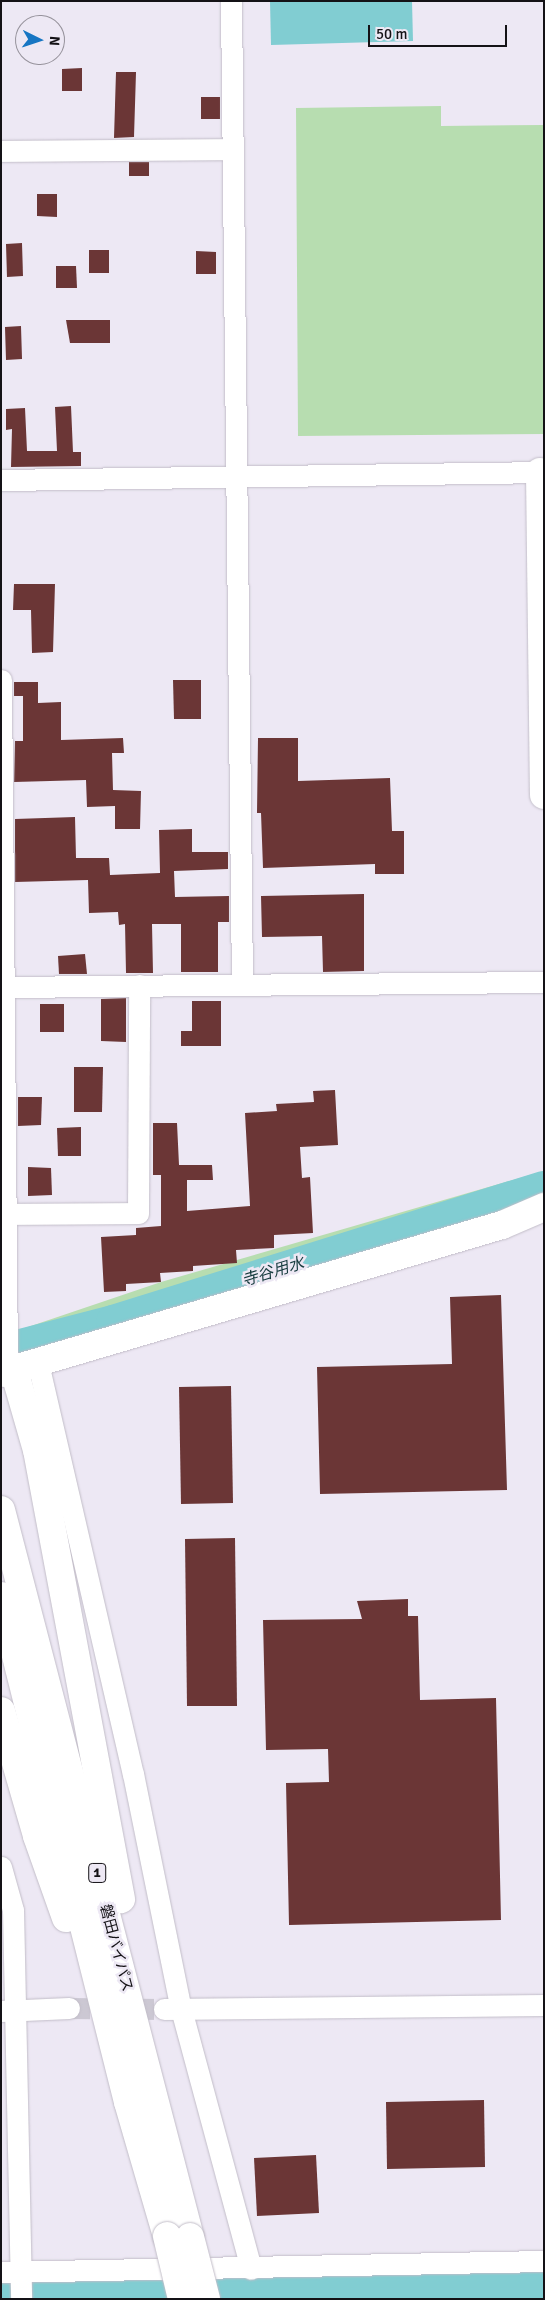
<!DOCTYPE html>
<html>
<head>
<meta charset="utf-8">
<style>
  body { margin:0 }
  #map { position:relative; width:545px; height:2300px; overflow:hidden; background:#ede8f4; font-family:Signika,"Noto Sans JP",sans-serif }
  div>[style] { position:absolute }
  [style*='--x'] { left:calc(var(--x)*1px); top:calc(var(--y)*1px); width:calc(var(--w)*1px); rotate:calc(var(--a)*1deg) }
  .green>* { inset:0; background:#b7ddb0 }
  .water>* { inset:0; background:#81cdd2 }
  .river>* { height:34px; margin:-17px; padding:0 17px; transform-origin:17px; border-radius:17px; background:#81cdd2 }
  .building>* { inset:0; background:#6b3636 }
  .minor-tunnel>* { height:21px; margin-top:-10.5px; transform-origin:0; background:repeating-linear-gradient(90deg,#ccc8d3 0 21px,transparent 0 32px) }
  .roads { filter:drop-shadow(0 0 1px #c2bdc8) drop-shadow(0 0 1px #c2bdc8) }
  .minor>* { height:21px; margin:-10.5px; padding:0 10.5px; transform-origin:10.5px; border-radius:10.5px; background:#fff }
  .tertiary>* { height:28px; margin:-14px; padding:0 14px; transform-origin:14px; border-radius:14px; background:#fff }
  .trunk>* { height:28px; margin:-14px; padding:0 14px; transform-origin:14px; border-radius:14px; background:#fff }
  .bridges { filter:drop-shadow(0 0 1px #c2bdc8) drop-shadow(0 0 1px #c2bdc8) }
  .trunk-bridge>* { height:28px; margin:-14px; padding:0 14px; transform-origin:14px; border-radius:14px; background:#fff }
  span { translate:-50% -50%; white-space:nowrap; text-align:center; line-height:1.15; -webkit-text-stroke:5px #ede8f4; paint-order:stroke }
  .shield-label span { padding:1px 4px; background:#ede8f4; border:1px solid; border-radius:4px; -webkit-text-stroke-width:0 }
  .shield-label { font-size:14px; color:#141216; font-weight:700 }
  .street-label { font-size:15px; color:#141216 }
  .water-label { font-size:16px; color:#153a3d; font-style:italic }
  .frame { position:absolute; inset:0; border:2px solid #141216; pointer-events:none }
  .north { position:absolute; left:15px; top:15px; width:50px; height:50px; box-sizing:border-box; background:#ede8f4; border:1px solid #96929b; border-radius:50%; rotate:94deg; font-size:14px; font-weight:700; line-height:20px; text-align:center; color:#141216 }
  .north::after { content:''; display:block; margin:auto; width:18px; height:22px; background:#1776c3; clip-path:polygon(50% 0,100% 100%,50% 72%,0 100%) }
  .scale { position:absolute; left:368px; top:25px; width:139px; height:22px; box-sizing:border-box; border:2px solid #141216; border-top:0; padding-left:6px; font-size:15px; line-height:18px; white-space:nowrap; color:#141216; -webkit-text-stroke:4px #ede8f4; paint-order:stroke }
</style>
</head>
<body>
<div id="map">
  <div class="green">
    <i style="clip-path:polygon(441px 106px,441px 126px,544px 125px,544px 434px,298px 436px,296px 108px)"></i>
    <i style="clip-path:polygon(544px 1171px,544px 1207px,38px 1363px,25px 1328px,161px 1282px)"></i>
  </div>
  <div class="water">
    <i style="clip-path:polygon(270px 1px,412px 1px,413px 41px,271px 45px)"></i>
  </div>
  <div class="river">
    <i style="--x:1;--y:1351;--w:116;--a:-14.5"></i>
    <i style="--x:113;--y:1322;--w:451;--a:-17.3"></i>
    <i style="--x:1;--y:2286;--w:190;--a:2.4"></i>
    <i style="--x:191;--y:2294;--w:353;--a:-1.5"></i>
  </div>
  <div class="building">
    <i style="clip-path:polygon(82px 68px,82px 91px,62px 91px,62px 69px)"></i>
    <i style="clip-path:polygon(116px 72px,136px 72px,134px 137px,114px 138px)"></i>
    <i style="clip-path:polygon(201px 97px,220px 97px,220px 119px,201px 119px)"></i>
    <i style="clip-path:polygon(129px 162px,149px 162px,149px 176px,129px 176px)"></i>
    <i style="clip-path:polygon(37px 194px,57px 194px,57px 217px,37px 216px)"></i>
    <i style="clip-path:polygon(22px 243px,23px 276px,7px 277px,6px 244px)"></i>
    <i style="clip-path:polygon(89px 250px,109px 250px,109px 273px,89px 273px)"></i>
    <i style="clip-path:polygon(196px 251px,216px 252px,216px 274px,196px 274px)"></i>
    <i style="clip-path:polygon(56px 266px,76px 266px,77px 288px,56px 288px)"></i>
    <i style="clip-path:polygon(66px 320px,110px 320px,110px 343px,70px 343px)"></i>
    <i style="clip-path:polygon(21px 326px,22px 359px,6px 360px,5px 327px)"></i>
    <i style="clip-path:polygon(71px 406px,73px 452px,81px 452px,81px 466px,11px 467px,12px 429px,6px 430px,6px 409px,25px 408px,27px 451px,57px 451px,55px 407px)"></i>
    <i style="clip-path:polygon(14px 584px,55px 584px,53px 652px,32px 653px,31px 610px,13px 610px)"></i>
    <i style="clip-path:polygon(173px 680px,201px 680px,201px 719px,174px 719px)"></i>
    <i style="clip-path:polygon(14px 682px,38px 682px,38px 703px,61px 702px,61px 740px,123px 738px,124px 753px,112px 753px,113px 790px,141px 791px,140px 829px,115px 829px,115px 806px,87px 807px,86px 780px,14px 782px,15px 741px,23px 741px,23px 696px,14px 696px)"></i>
    <i style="clip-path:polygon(258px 738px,298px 738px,298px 781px,390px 778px,392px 831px,404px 831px,404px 874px,375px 874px,375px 864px,263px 868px,261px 813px,257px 813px)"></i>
    <i style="clip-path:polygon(75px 817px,76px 858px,109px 858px,110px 875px,160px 873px,159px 830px,192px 829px,192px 852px,228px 852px,228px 869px,174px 871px,175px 897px,229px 896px,229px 922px,218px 922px,218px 972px,181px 972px,181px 924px,152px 924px,153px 973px,126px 973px,125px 924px,119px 925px,118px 912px,89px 913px,88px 880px,15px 882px,15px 819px)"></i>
    <i style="clip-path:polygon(364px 894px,364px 971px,323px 972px,322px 936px,262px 937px,261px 896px)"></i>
    <i style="clip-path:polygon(85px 954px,87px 974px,59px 974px,58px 956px)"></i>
    <i style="clip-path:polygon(126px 998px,126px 1042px,101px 1041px,101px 999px)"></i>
    <i style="clip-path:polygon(192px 1001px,221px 1001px,221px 1046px,181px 1046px,181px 1031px,192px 1031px)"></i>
    <i style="clip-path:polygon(40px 1004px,64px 1004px,64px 1032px,40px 1032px)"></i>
    <i style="clip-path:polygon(74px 1067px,103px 1067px,102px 1112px,74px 1112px)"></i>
    <i style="clip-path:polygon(335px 1090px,338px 1145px,300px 1147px,302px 1178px,310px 1177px,313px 1233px,274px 1235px,274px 1248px,236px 1250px,237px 1263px,193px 1266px,193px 1271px,160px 1273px,161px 1282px,126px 1284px,126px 1291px,104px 1292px,101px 1237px,136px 1235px,136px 1228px,161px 1226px,161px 1175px,153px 1175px,153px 1123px,177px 1123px,179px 1165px,212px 1165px,213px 1180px,187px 1180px,187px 1211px,250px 1206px,245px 1113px,277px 1111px,276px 1104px,314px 1102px,313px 1091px)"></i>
    <i style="clip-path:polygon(18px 1097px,42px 1097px,41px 1125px,18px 1126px)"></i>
    <i style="clip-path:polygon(81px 1127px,81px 1156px,58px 1156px,57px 1128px)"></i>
    <i style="clip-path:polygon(28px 1167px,51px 1168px,52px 1195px,28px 1196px)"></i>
    <i style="clip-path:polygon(501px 1295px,507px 1490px,320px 1494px,317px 1367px,452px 1364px,450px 1297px)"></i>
    <i style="clip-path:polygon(231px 1386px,233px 1503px,181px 1504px,179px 1387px)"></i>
    <i style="clip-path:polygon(235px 1538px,237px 1706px,187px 1706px,185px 1539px)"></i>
    <i style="clip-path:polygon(408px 1599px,408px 1616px,418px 1616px,420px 1700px,496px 1698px,501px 1920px,289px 1925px,286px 1783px,329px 1782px,328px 1749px,266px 1750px,263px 1620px,362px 1619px,357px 1601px)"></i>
    <i style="clip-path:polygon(484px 2100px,485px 2167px,387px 2169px,386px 2102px)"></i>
    <i style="clip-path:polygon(316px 2155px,319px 2213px,257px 2216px,254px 2158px)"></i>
  </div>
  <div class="minor-tunnel">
    <i style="--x:69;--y:2008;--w:95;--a:0.6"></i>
  </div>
  <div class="roads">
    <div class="minor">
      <i style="--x:231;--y:1;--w:982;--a:89.36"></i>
      <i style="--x:1;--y:151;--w:232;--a:-0.5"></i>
      <i style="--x:1;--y:480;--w:543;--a:-0.84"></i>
      <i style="--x:1;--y:680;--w:691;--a:89.5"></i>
      <i style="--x:1;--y:987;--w:543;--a:-0.53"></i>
      <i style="--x:7;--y:1214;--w:131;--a:-0.4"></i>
      <i style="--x:138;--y:1213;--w:228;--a:-89.7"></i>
      <i style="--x:38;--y:1363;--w:422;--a:77"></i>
      <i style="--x:133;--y:1774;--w:240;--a:78.5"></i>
      <i style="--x:181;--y:2009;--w:269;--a:74.9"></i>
      <i style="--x:1;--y:1867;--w:45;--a:74.4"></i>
      <i style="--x:13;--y:1910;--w:389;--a:88.8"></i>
      <i style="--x:164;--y:2009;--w:380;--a:-0.6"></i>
      <i style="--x:1;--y:2011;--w:68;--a:-2.5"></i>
      <i style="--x:1;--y:2272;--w:543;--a:-1.16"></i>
    </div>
    <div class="tertiary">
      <i style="--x:540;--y:472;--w:323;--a:89.3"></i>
      <i style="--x:1;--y:1373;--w:522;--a:-16.46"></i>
      <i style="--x:502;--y:1225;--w:46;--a:-23.2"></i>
    </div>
    <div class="trunk">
      <i style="--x:14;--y:1370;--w:83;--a:74"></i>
      <i style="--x:37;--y:1450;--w:457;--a:79.4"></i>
      <i style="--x:1;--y:1510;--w:751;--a:75.43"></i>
      <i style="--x:1;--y:1596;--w:522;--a:75.91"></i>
      <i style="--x:128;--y:2102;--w:140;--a:73.8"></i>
      <i style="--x:1;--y:1711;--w:130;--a:73.9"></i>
      <i style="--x:37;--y:1836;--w:87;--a:70.5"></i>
    </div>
  </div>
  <div class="bridges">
    <div class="trunk-bridge">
      <i style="--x:167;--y:2236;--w:65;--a:76.6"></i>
      <i style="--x:190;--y:2237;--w:64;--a:75.5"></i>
    </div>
  </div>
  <div class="shield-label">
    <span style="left:97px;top:1873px">1</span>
  </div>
  <div class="street-label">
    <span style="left:116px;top:1948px;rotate:75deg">磐田バイパス</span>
  </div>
  <div class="water-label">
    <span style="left:273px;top:1272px;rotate:-17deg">寺谷用水</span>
  </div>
  <div class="frame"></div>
  <div class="north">N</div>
  <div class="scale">50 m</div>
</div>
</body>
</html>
